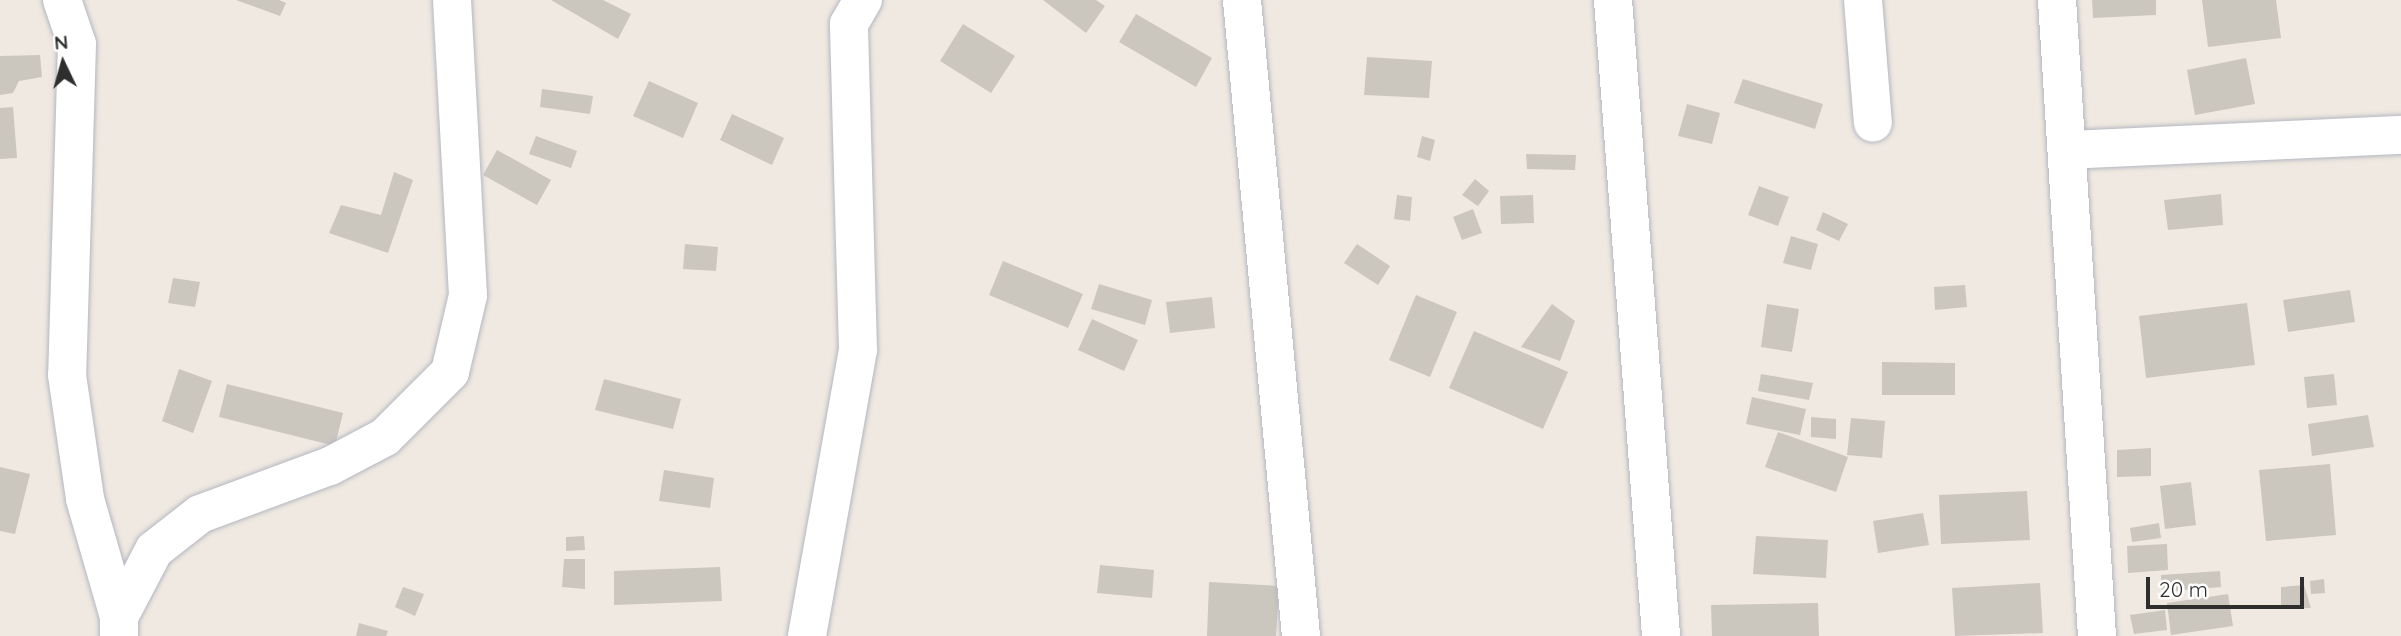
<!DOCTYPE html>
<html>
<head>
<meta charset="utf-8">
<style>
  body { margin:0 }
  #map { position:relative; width:2401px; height:636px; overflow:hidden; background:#efe9e1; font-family:Quicksand,sans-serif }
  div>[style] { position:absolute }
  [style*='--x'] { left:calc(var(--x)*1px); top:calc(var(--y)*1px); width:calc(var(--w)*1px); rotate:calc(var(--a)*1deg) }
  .building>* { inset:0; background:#cbc7bf }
  .roads { filter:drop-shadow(0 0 2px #b4b7c1) drop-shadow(0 0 2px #b4b7c1) }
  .minor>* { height:38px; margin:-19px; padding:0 19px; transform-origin:19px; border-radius:19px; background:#fff }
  span { translate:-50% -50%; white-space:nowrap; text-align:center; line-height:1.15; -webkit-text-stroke:6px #fff; paint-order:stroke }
  .north { position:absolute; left:28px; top:28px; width:70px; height:70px; -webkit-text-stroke:5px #fff; paint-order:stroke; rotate:355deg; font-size:19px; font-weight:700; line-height:28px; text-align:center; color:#2e2e2e }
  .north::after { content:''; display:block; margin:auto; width:24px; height:32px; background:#2e2e2e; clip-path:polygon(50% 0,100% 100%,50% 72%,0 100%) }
  .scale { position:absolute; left:2146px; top:577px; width:158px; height:32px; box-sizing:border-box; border:4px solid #2e2e2e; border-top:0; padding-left:9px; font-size:21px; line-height:24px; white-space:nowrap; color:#2e2e2e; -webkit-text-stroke:5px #fff; paint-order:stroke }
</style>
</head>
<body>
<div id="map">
  <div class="building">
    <i style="clip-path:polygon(236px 0,279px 0,286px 3px,280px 16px)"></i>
    <i style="clip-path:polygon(551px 0,603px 0,631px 14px,618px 39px)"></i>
    <i style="clip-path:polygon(1043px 0,1096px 0,1105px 6px,1086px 33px)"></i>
    <i style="clip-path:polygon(2092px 0,2156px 0,2156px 15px,2093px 18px)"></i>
    <i style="clip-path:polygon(2202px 0,2276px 0,2281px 38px,2208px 47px)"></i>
    <i style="clip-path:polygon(1136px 14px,1212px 58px,1196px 87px,1119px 42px)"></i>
    <i style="clip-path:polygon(963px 24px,1015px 56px,991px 93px,940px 61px)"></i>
    <i style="clip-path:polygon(40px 55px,42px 77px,19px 81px,13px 93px,0 95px,0 56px)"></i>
    <i style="clip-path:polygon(1367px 57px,1432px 61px,1429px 98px,1364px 95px)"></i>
    <i style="clip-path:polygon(2246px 58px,2255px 104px,2195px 115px,2187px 70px)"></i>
    <i style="clip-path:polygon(1743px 79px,1823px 104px,1815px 129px,1734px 103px)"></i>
    <i style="clip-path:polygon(649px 81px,698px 103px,683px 138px,633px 116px)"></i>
    <i style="clip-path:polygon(542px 89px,593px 96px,590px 114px,540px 107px)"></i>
    <i style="clip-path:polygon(1687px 104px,1720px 113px,1712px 144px,1678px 136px)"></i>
    <i style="clip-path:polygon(13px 107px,17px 158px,0 159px,0 108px)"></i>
    <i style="clip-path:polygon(732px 114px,784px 138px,772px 165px,720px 140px)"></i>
    <i style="clip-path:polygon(536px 136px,577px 151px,571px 168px,529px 154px)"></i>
    <i style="clip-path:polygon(1422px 136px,1435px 140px,1430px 161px,1417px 157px)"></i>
    <i style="clip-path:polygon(497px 150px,551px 180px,537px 205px,483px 175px)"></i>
    <i style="clip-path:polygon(1526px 154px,1576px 155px,1575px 170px,1527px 169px)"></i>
    <i style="clip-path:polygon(394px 172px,413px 180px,388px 253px,329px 233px,341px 205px,381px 215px)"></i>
    <i style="clip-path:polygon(1475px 179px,1489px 191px,1478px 206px,1462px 195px)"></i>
    <i style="clip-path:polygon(1759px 186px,1789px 197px,1778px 226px,1748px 215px)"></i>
    <i style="clip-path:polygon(2221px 194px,2223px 225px,2168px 230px,2164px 200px)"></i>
    <i style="clip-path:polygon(1397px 195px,1412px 197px,1410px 221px,1394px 219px)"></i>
    <i style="clip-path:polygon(1533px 195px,1534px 223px,1501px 224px,1500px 196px)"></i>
    <i style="clip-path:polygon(1473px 209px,1482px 233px,1462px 240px,1453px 217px)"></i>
    <i style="clip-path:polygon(1823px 212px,1848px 224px,1839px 241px,1816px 230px)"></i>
    <i style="clip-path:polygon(1791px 236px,1818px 244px,1811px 270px,1783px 263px)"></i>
    <i style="clip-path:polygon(685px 244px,718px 247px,716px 271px,683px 269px)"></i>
    <i style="clip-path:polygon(1357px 244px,1390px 266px,1378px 285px,1344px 263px)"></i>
    <i style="clip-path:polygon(1003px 261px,1083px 294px,1068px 328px,989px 295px)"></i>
    <i style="clip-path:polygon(173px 278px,200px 282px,195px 307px,168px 303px)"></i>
    <i style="clip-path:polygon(1099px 284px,1152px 300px,1145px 325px,1091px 309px)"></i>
    <i style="clip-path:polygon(1965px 285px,1967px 307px,1935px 310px,1934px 287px)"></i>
    <i style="clip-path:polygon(2350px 290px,2355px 322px,2288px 332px,2283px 300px)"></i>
    <i style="clip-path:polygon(1416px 295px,1457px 312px,1430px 377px,1389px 360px)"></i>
    <i style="clip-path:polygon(1212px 297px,1215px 328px,1170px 333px,1166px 302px)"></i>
    <i style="clip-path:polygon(2247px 303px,2255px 365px,2146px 378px,2139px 316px)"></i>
    <i style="clip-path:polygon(1552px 304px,1575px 321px,1560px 361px,1521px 347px)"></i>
    <i style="clip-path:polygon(1767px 304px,1799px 309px,1792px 352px,1761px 347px)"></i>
    <i style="clip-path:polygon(1092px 319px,1138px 340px,1124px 371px,1078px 350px)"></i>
    <i style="clip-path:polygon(1474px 331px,1568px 372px,1543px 429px,1449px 388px)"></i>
    <i style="clip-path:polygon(1882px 362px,1955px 363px,1955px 395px,1882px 395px)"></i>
    <i style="clip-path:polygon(179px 369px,212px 381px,193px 433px,162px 421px)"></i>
    <i style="clip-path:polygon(1761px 374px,1813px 383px,1809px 400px,1758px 391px)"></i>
    <i style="clip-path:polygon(2334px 374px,2337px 405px,2307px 408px,2304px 377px)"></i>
    <i style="clip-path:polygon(604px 379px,681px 399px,673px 429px,595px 410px)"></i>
    <i style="clip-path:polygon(227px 384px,343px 413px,335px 446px,219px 417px)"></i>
    <i style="clip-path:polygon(1752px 397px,1806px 409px,1800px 435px,1746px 424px)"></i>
    <i style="clip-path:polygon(2368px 415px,2374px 447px,2312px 456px,2308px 424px)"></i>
    <i style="clip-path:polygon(1811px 417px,1836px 419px,1836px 439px,1811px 437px)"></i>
    <i style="clip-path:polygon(1851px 418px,1885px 421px,1882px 458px,1847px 455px)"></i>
    <i style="clip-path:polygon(1778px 432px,1848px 457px,1836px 492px,1765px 467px)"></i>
    <i style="clip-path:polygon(2151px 448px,2151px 476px,2117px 477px,2117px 450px)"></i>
    <i style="clip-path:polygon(2330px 464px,2336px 535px,2266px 541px,2259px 470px)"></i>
    <i style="clip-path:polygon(0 467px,30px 474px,15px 534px,0 531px)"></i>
    <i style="clip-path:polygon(664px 470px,714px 478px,710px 508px,659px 501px)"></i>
    <i style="clip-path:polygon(2191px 482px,2196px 525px,2165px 529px,2160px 486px)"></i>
    <i style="clip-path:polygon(2027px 491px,2030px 540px,1941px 544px,1939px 495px)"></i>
    <i style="clip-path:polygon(1923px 513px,1929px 545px,1878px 553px,1873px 521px)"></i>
    <i style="clip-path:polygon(2159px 523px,2161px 538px,2132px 542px,2130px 528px)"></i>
    <i style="clip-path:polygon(584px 536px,585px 550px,566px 551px,566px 537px)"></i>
    <i style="clip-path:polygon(1756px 536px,1828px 540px,1826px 578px,1753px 574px)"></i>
    <i style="clip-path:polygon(2167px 544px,2168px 570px,2128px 573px,2127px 546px)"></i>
    <i style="clip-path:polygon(564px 559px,585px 559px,585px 589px,562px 587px)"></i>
    <i style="clip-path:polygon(1100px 565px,1154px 570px,1152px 598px,1097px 593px)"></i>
    <i style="clip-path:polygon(720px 567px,722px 601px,614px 605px,614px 571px)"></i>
    <i style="clip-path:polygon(2220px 571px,2221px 587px,2162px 592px,2161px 575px)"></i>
    <i style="clip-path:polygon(2324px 579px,2325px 593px,2311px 594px,2310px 581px)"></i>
    <i style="clip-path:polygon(1209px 582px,1279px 586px,1276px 636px,1207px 636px)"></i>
    <i style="clip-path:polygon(2040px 583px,2043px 633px,1955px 636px,1952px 588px)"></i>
    <i style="clip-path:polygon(2304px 585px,2311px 608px,2281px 609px,2281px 587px)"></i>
    <i style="clip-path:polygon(403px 587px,424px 594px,415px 616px,395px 607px)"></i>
    <i style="clip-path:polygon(2228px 594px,2233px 626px,2171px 635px,2167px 603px)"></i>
    <i style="clip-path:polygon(1818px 603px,1819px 636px,1712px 636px,1711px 605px)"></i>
    <i style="clip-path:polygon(2165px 610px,2167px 630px,2134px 634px,2130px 615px)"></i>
    <i style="clip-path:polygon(359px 623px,388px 631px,386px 636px,356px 636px)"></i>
  </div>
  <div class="roads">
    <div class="minor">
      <i style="--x:62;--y:0;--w:46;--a:71.2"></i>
      <i style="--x:77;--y:44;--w:331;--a:91.7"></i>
      <i style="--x:67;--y:375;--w:125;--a:81.7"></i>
      <i style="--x:85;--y:499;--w:123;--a:73.9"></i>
      <i style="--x:1242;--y:0;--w:639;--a:84.7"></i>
      <i style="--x:1613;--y:0;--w:638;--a:85.68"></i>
      <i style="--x:1863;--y:0;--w:123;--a:85.4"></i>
      <i style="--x:2057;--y:0;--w:637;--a:86.4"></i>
      <i style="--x:2067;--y:150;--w:334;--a:-2.6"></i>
      <i style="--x:119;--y:636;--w:19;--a:-90"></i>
      <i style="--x:119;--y:617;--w:76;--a:-62.4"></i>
      <i style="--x:154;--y:550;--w:58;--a:-38"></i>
      <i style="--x:200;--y:514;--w:139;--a:-20.3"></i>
      <i style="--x:330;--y:466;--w:62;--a:-27.8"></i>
      <i style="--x:385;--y:437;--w:92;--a:-45"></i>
      <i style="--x:450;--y:372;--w:79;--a:-76.8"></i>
      <i style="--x:468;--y:295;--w:295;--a:-93.1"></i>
      <i style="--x:807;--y:636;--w:291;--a:-79.9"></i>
      <i style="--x:858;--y:350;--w:326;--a:-91.6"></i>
      <i style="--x:849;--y:24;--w:28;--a:-60"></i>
    </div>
  </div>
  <div class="north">N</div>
  <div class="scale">20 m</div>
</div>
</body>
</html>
